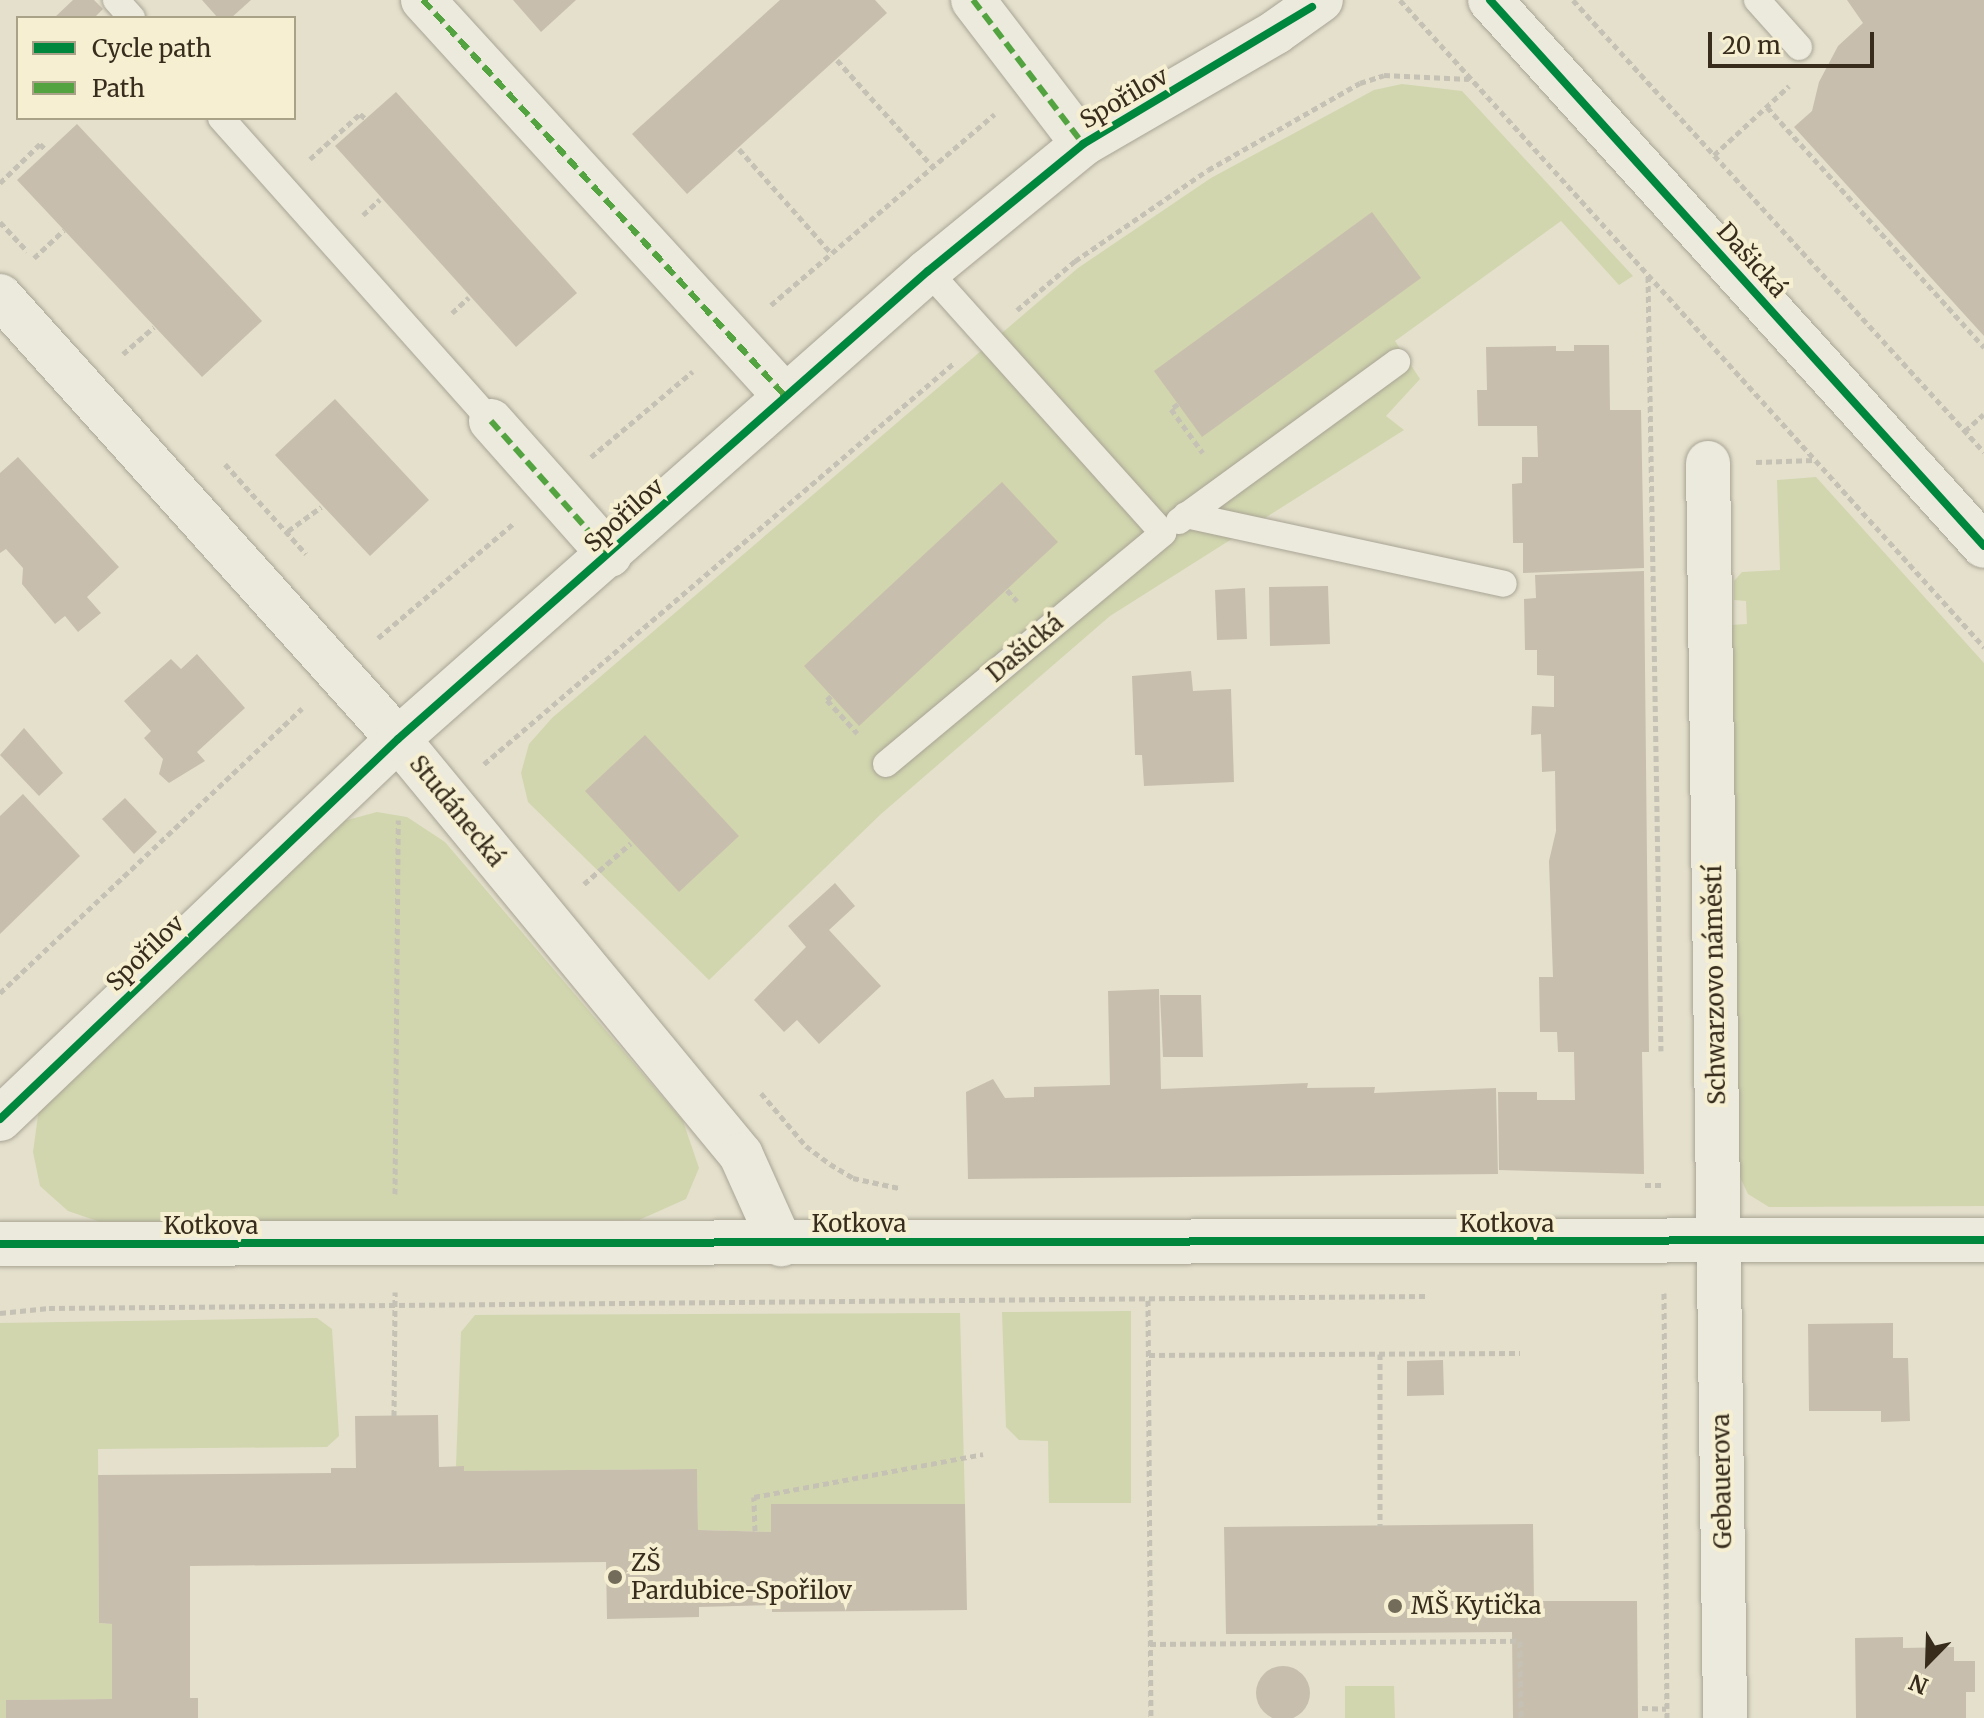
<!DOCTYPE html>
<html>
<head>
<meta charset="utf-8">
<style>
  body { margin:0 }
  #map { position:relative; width:1984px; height:1718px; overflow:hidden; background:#e4e0cc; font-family:Merriweather,serif }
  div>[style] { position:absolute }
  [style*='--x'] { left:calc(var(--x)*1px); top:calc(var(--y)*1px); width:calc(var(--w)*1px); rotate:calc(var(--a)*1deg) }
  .green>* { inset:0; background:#d1d6ae }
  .building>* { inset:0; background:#c8bead }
  .round { border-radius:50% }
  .path>* { height:5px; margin-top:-2.5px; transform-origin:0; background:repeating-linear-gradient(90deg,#c5c1b4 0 6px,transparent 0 10px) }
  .roads { filter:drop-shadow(0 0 2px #a9a495) drop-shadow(0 0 2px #a9a495) }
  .lane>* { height:26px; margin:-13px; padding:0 13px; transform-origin:13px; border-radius:13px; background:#ece9dd }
  .street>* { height:44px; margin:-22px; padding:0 22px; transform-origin:22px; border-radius:22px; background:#ece9dd }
  .secondary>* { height:44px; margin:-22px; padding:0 22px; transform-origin:22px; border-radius:22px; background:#ece9dd }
  .quiet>* { height:6px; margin-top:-3px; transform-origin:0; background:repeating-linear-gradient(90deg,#53a441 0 12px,transparent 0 18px) }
  .cycleway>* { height:8px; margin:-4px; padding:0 4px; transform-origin:4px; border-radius:4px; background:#00873e }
  .dots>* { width:22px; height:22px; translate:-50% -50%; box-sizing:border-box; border:4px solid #f6efd1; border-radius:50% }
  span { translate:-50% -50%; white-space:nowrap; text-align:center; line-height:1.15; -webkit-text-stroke:8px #f6efd1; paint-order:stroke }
  .street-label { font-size:24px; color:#382d1d }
  .poi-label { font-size:24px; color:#382d1d }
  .left { translate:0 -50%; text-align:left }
  .legend { position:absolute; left:16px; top:16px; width:280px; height:104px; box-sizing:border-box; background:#f6efd1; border:2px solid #aaa189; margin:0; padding:10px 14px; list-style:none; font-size:24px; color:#382d1d }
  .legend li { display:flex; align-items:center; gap:16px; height:40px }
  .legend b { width:40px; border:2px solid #aaa189 }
  .north { position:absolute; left:1888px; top:1622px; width:80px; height:80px; -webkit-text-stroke:6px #f6efd1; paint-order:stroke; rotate:203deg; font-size:22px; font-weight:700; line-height:32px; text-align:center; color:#382d1d }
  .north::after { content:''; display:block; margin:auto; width:28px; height:36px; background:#382d1d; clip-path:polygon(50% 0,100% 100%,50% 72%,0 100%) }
  .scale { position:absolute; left:1708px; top:32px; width:166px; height:36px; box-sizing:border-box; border:4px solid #382d1d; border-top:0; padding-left:10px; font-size:24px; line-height:28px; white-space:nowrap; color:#382d1d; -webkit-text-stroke:6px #f6efd1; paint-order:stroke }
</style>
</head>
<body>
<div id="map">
  <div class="green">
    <i style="clip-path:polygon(1402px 84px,1462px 91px,1633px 276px,1619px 285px,1561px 221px,1395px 341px,1420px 379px,1386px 416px,1404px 430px,1110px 616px,881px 814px,709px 980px,528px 802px,521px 773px,529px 744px,552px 718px,1078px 268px,1211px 178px,1374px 90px)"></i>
    <i style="clip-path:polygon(1816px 477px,1984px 663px,1984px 1206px,1769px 1207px,1748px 1194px,1737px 1171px,1730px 625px,1747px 624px,1746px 601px,1734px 600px,1734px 581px,1742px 572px,1780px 570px,1777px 480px)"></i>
    <i style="clip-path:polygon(377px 812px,407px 817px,445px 842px,683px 1121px,699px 1168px,686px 1199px,639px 1220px,103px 1223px,68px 1211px,40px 1186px,33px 1152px,39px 1108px,340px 822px)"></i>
    <i style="clip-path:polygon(1131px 1311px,1131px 1503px,1049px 1503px,1048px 1441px,1019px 1440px,1006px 1427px,1002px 1312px)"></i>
    <i style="clip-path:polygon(960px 1313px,965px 1504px,772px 1504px,771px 1532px,698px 1530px,697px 1469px,464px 1471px,456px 1466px,461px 1332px,475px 1315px)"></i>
    <i style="clip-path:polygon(317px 1318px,332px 1329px,339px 1436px,327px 1447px,98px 1449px,99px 1623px,112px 1624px,112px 1699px,7px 1700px,6px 1718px,0 1718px,0 1323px)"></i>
    <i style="clip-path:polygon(1345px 1686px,1394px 1686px,1395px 1718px,1345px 1718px)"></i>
  </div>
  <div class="building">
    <i style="clip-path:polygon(73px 0,94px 0,103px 9px,94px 18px,54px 18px)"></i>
    <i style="clip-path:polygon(202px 0,251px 0,231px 18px,218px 18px)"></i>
    <i style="clip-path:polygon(513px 0,576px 0,541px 32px)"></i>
    <i style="clip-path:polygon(780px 0,875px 0,887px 13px,687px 194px,632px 134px)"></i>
    <i style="clip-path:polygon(1847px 0,1984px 0,1984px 336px,1794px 127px,1812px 111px,1819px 82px,1838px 46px,1863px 23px)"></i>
    <i style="clip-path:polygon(396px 92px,577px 293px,516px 347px,335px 146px)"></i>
    <i style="clip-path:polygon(77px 124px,262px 321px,202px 377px,17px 180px)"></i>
    <i style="clip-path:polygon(1372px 212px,1421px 278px,1202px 437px,1154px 371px)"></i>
    <i style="clip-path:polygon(1574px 345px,1609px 345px,1610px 410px,1641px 410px,1644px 568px,1523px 573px,1523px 543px,1513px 543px,1512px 484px,1522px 483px,1522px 457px,1538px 457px,1537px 426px,1478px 426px,1477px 390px,1487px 390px,1486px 347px,1556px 346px,1556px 351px,1574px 351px)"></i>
    <i style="clip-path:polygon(335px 399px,429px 500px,370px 556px,275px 455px)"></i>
    <i style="clip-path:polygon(18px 457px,119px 567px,87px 597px,101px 613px,78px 632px,65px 616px,55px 624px,22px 584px,23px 568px,6px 549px,0 553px,0 473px)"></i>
    <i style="clip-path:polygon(1002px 482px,1058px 542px,859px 726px,804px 666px)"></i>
    <i style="clip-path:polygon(1644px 571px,1649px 1052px,1642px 1052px,1644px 1174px,1499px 1170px,1498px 1092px,1537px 1092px,1537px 1100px,1575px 1100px,1574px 1052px,1558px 1052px,1557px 1032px,1540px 1032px,1539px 977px,1553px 977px,1549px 861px,1556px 831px,1555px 771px,1542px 772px,1541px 734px,1531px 735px,1532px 706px,1554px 707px,1554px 676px,1537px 675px,1537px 650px,1525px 650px,1524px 599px,1536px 598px,1535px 575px)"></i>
    <i style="clip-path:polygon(1328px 586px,1330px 644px,1270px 646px,1269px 587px)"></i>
    <i style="clip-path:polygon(1245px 588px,1247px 639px,1217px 640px,1215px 590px)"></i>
    <i style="clip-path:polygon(197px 654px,245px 708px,197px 752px,205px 761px,169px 783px,159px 774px,163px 759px,144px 738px,151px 731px,124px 701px,171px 659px,181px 669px)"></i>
    <i style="clip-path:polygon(1191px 671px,1193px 691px,1231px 689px,1234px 782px,1144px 786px,1142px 755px,1135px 755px,1132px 676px)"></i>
    <i style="clip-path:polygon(24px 728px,63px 773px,39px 796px,0 755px)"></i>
    <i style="clip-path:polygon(645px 735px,739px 836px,679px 892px,585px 791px)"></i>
    <i style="clip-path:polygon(23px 794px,80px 856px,0 934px,0 816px)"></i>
    <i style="clip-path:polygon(125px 798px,157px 832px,134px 854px,102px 819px)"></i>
    <i style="clip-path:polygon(835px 883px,855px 906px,829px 930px,881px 986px,819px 1044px,797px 1020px,784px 1032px,754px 1000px,806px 947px,788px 926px)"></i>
    <i style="clip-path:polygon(1159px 989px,1161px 1089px,1308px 1083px,1307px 1088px,1375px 1087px,1374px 1093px,1496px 1088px,1498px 1174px,968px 1179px,966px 1092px,993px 1079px,1005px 1098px,1034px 1097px,1034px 1087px,1110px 1085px,1108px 991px)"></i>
    <i style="clip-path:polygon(1160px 995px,1201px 995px,1203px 1057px,1163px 1057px)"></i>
    <i style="clip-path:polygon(1893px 1323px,1893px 1358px,1908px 1358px,1910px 1421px,1881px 1422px,1881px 1411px,1809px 1411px,1808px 1324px)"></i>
    <i style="clip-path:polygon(1443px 1360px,1444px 1395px,1407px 1396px,1407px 1361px)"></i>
    <i style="clip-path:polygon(438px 1415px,439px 1467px,464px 1466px,464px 1471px,697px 1469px,698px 1530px,771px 1532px,771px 1504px,965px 1504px,967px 1610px,772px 1612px,772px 1605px,699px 1607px,699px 1617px,607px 1619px,606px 1562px,190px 1566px,190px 1698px,198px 1698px,198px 1718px,6px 1718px,6px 1700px,112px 1699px,112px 1624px,99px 1623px,98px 1475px,331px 1473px,331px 1468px,356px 1468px,355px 1416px)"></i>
    <i style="clip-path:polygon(1533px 1524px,1534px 1601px,1637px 1601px,1638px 1718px,1513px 1718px,1512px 1632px,1226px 1634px,1224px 1527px)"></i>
    <i style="clip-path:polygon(1903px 1637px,1903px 1648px,1954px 1647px,1954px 1661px,1975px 1661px,1975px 1692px,1966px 1692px,1966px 1718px,1856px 1718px,1855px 1638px)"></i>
    <i class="round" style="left:1256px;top:1666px;width:54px;height:54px"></i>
  </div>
  <div class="path">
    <i style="--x:1400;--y:0;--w:872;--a:47.93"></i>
    <i style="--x:1573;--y:0;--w:611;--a:47.72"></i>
    <i style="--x:837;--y:60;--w:144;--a:48.1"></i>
    <i style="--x:1767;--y:107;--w:324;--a:47.9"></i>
    <i style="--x:739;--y:149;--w:140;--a:48.5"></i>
    <i style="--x:1714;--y:155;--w:102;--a:-42.6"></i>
    <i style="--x:310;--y:159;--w:67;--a:-42"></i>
    <i style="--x:360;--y:114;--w:8;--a:40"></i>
    <i style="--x:0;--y:183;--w:56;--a:-44.3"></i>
    <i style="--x:40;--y:144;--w:10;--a:45"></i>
    <i style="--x:363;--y:215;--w:23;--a:-43"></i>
    <i style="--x:0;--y:222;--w:40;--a:47"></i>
    <i style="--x:34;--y:258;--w:41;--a:-43"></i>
    <i style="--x:1648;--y:276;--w:775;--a:89.04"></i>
    <i style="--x:771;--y:305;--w:294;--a:-40.5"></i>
    <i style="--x:1017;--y:310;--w:76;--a:-40.2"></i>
    <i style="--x:1075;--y:261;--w:161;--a:-34.4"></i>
    <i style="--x:1208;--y:170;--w:175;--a:-29.8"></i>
    <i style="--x:1360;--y:83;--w:25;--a:-18"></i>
    <i style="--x:1384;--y:75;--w:85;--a:2.7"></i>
    <i style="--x:452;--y:313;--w:23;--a:-43"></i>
    <i style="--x:123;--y:354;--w:41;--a:-41.1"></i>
    <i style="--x:1178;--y:404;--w:9;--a:144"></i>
    <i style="--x:1171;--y:409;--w:54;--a:54"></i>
    <i style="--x:1965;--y:431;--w:25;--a:-42"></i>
    <i style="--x:591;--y:457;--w:133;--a:-40.1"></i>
    <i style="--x:1756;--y:462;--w:57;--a:-2"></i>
    <i style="--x:225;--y:464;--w:121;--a:48"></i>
    <i style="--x:288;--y:531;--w:41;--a:-36"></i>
    <i style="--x:1007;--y:590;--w:15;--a:48"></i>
    <i style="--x:378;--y:638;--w:178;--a:-40.2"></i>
    <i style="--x:831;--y:696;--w:6;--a:135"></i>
    <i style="--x:827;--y:700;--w:45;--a:47.7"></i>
    <i style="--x:484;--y:764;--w:618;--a:-40.47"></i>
    <i style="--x:584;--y:884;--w:62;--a:-41.1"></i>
    <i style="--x:0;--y:993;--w:415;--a:-43.3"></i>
    <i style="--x:761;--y:1093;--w:70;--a:49.7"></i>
    <i style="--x:806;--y:1146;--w:30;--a:37"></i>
    <i style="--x:830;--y:1164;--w:27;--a:31"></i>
    <i style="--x:853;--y:1178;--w:47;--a:12.3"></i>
    <i style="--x:1645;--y:1185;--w:18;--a:0"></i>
    <i style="--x:395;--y:1194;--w:374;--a:-89.5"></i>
    <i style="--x:1664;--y:1293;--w:425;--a:89.6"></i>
    <i style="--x:1148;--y:1300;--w:418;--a:89.6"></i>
    <i style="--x:0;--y:1313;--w:49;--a:-5.8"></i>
    <i style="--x:49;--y:1308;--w:1378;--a:-0.5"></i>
    <i style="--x:1380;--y:1354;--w:172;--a:90"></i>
    <i style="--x:1149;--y:1355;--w:371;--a:-0.3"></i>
    <i style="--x:394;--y:1416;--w:124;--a:-89.5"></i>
    <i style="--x:755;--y:1531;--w:34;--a:-92"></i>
    <i style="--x:754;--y:1497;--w:233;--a:-10.6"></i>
    <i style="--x:1150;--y:1644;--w:370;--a:-0.5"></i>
    <i style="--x:1520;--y:1641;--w:77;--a:89.3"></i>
    <i style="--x:1642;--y:1708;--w:24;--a:2"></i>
  </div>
  <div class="roads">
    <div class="lane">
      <i style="--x:116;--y:0;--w:24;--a:48"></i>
      <i style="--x:1757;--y:0;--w:63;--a:48.2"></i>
      <i style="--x:221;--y:118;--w:406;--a:48.3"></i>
      <i style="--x:1186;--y:515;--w:325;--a:12.2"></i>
      <i style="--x:1179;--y:521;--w:270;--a:-36.1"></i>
      <i style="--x:886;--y:764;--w:361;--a:-39.8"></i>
      <i style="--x:1163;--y:533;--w:352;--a:-131.9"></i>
    </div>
    <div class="street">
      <i style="--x:423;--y:0;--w:537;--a:47.57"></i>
      <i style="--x:973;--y:0;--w:181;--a:52.6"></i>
      <i style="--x:0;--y:296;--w:596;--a:48.06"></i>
      <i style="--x:398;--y:739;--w:539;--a:50.49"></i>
      <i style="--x:741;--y:1155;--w:98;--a:65.8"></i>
      <i style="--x:491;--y:421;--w:179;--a:48.4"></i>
      <i style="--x:1708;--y:463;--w:1255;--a:89.22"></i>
      <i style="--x:0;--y:1119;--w:550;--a:-43.67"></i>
      <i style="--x:398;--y:739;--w:707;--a:-41.45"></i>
      <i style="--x:928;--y:271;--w:200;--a:-39.3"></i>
      <i style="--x:1083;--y:144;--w:223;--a:-30.1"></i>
      <i style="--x:1276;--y:32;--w:55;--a:-35.4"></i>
      <i style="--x:0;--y:1244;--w:1984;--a:-0.12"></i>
    </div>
    <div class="secondary">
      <i style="--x:1490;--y:0;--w:736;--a:47.86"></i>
    </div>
  </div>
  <div class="quiet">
    <i style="--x:423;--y:0;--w:537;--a:47.57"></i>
    <i style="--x:973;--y:0;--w:181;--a:52.6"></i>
    <i style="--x:491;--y:421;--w:179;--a:48.4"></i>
  </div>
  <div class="cycleway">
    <i style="--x:1490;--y:0;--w:736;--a:47.86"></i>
    <i style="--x:0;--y:1119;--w:550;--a:-43.67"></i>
    <i style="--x:398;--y:739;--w:707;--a:-41.45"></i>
    <i style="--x:928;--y:271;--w:200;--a:-39.3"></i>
    <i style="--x:1083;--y:144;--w:267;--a:-30.9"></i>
    <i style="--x:0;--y:1244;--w:1984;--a:-0.12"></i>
  </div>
  <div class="dots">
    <i style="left:615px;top:1577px;background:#746c5a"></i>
    <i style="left:1395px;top:1606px;background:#746c5a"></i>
  </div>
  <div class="street-label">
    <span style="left:1124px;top:98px;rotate:-30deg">Spořilov</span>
    <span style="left:1752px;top:260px;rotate:48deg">Dašická</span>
    <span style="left:624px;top:515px;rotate:-42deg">Spořilov</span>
    <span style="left:1025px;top:648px;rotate:-40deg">Dašická</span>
    <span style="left:457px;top:811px;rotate:51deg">Studánecká</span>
    <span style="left:145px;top:953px;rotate:-44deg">Spořilov</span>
    <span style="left:1715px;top:985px;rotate:-91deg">Schwarzovo náměstí</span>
    <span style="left:859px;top:1224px">Kotkova</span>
    <span style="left:1507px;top:1224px">Kotkova</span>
    <span style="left:211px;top:1226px">Kotkova</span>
    <span style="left:1722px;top:1481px;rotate:-91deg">Gebauerova</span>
  </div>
  <div class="poi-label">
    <span class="left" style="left:631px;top:1577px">ZŠ<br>Pardubice-Spořilov</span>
    <span class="left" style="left:1411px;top:1606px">MŠ Kytička</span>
  </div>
  <ul class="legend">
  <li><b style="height:10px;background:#00873e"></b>Cycle path</li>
  <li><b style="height:10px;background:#53a441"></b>Path</li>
  </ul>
  <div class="north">N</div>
  <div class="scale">20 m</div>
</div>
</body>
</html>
